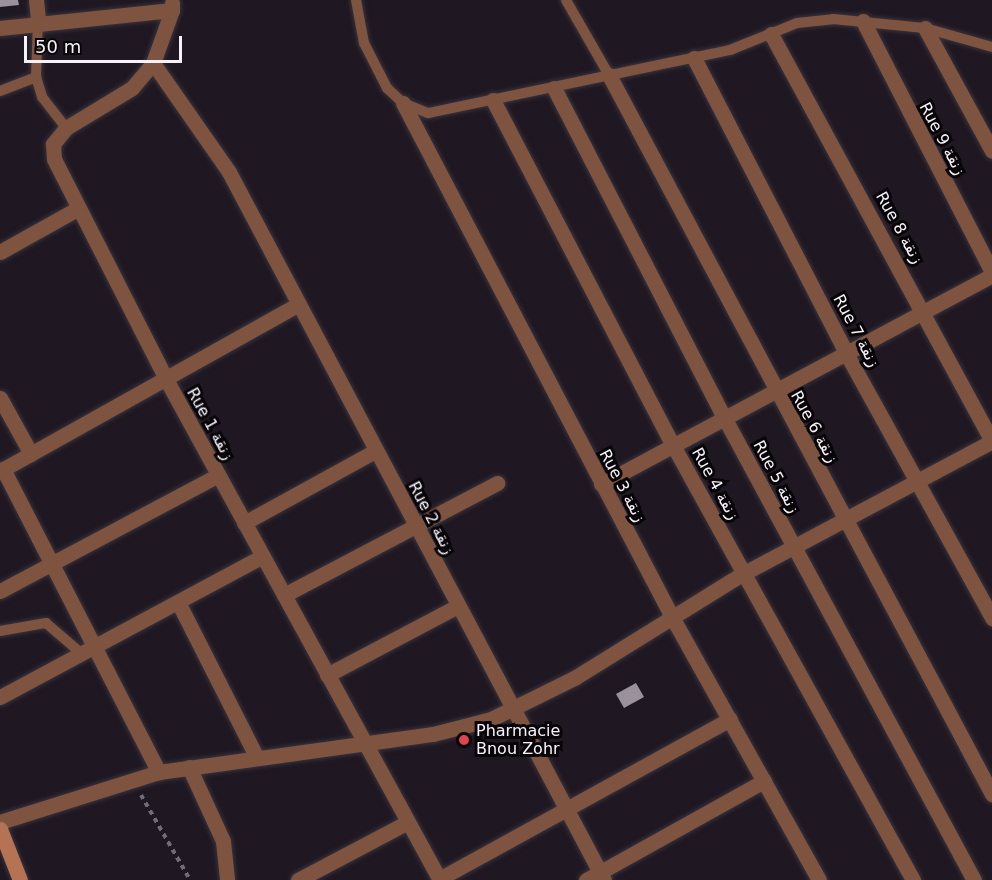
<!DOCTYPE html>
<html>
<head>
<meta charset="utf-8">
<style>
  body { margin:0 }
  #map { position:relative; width:992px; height:880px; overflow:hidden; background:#1f1822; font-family:"DejaVu Sans","Noto Sans Arabic",sans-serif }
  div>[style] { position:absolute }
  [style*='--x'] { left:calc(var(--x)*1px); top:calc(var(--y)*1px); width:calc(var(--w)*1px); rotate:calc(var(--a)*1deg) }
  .building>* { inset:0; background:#9a919d }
  .path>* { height:4px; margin-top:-2px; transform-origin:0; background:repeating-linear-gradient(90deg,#726c75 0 4.5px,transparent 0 9px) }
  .roads { filter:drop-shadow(0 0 2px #39323c) drop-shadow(0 0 2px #39323c) }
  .lane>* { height:10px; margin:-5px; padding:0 5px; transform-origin:5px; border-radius:5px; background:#7e5441 }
  .street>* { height:15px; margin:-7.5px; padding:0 7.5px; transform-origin:7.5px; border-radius:7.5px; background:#7e5441 }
  .secondary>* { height:15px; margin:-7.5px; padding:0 7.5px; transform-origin:7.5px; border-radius:7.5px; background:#b67354 }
  .dots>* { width:16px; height:16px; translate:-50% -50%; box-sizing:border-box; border:3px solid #080508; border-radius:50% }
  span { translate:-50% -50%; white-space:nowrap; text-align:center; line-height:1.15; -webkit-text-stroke:6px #080508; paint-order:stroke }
  .street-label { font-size:16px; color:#f7f2f9 }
  .poi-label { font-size:16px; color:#f7f2f9 }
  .left { translate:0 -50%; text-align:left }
  .scale { position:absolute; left:24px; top:36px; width:158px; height:27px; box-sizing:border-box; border:3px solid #f7f2f9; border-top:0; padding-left:8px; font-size:18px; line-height:21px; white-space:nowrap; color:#f7f2f9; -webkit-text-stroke:4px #080508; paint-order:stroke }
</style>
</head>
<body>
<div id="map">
  <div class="building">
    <i style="clip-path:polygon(0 0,18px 0,19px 5px,0 7px)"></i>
    <i style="clip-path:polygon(636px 683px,644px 697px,624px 708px,616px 694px)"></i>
  </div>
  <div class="path">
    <i style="--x:141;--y:795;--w:98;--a:60"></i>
  </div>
  <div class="roads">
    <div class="lane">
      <i style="--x:356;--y:0;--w:44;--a:79.5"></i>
      <i style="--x:364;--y:43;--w:51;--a:62.9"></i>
      <i style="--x:387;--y:88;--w:22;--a:43"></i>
      <i style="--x:403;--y:103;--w:27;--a:22"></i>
      <i style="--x:428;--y:113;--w:309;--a:-11.8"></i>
      <i style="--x:730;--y:50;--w:72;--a:-21.9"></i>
      <i style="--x:797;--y:23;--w:36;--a:-6"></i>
      <i style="--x:833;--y:19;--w:92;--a:5.6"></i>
      <i style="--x:925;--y:28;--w:70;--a:15.8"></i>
      <i style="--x:566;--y:0;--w:86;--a:60.2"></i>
      <i style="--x:38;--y:20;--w:57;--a:92"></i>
      <i style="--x:36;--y:77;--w:21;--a:73"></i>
      <i style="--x:42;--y:97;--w:39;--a:52"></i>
      <i style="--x:0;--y:91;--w:39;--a:-21"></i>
      <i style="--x:0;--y:631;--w:47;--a:-9.9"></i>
      <i style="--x:46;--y:623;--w:48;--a:40.7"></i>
    </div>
    <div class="street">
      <i style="--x:36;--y:0;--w:20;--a:84"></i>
      <i style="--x:172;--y:10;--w:56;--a:109.7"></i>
      <i style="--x:153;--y:63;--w:33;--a:130"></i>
      <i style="--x:132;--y:88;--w:77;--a:148.8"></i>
      <i style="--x:66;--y:128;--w:21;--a:129"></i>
      <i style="--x:53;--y:144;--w:15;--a:86"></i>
      <i style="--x:54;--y:159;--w:247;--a:63"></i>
      <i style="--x:166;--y:379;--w:571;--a:61.33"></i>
      <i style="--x:863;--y:21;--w:282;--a:62.8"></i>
      <i style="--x:0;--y:28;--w:173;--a:-6"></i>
      <i style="--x:172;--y:10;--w:7;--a:-90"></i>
      <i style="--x:925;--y:28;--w:140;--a:61.4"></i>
      <i style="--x:771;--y:34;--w:463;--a:61.5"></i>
      <i style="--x:694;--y:58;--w:332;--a:62.7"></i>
      <i style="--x:846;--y:353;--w:303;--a:61.1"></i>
      <i style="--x:153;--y:63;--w:133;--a:55.1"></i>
      <i style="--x:229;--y:172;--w:801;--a:62.09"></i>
      <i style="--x:609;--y:75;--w:815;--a:61.96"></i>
      <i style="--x:554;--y:88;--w:373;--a:62.7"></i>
      <i style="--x:725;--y:419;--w:524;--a:61.63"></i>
      <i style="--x:493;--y:100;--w:391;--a:62.5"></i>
      <i style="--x:674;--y:447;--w:495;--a:61.1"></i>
      <i style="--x:403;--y:103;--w:580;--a:62.37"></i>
      <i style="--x:672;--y:617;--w:301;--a:60.8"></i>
      <i style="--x:0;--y:252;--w:86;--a:-29.2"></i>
      <i style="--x:0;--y:398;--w:64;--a:61"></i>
      <i style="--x:3;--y:469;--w:341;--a:62.8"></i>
      <i style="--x:0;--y:471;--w:342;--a:-29.2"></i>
      <i style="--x:601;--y:484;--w:443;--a:-28.1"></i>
      <i style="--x:244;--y:523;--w:149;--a:-28.8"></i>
      <i style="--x:0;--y:591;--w:247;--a:-28"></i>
      <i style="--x:284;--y:595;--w:241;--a:-27.7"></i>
      <i style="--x:178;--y:602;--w:173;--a:63.1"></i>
      <i style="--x:327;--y:675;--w:148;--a:-27.8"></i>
      <i style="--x:0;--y:697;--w:298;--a:-28.2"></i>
      <i style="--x:189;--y:767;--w:81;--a:65.3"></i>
      <i style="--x:223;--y:841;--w:39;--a:84"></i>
      <i style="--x:0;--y:822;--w:167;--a:-17.5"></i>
      <i style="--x:159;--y:772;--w:277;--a:-7.9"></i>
      <i style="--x:433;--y:734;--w:60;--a:-14.5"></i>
      <i style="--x:491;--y:719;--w:95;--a:-26.3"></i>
      <i style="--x:576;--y:677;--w:198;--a:-31.8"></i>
      <i style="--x:744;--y:573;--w:281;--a:-28"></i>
      <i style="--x:439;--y:879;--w:332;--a:-28.8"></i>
      <i style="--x:298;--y:880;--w:124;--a:-27.8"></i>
      <i style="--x:586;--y:880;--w:204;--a:-29.1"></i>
    </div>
    <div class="secondary">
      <i style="--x:0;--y:829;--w:55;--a:68.6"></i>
    </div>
  </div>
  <div class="dots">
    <i style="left:464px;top:740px;background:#e0444e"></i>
  </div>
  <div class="street-label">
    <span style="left:942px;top:139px;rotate:62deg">Rue 9 زنقة</span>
    <span style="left:899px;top:228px;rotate:61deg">Rue 8 زنقة</span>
    <span style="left:856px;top:331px;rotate:62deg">Rue 7 زنقة</span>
    <span style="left:210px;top:424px;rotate:61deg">Rue 1 زنقة</span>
    <span style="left:814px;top:427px;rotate:61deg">Rue 6 زنقة</span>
    <span style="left:776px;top:477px;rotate:62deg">Rue 5 زنقة</span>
    <span style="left:715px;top:484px;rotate:61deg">Rue 4 زنقة</span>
    <span style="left:622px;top:486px;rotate:62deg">Rue 3 زنقة</span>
    <span style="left:431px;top:518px;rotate:62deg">Rue 2 زنقة</span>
  </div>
  <div class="poi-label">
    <span class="left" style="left:476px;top:740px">Pharmacie<br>Bnou Zohr</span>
  </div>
  <div class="scale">50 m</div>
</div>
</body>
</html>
